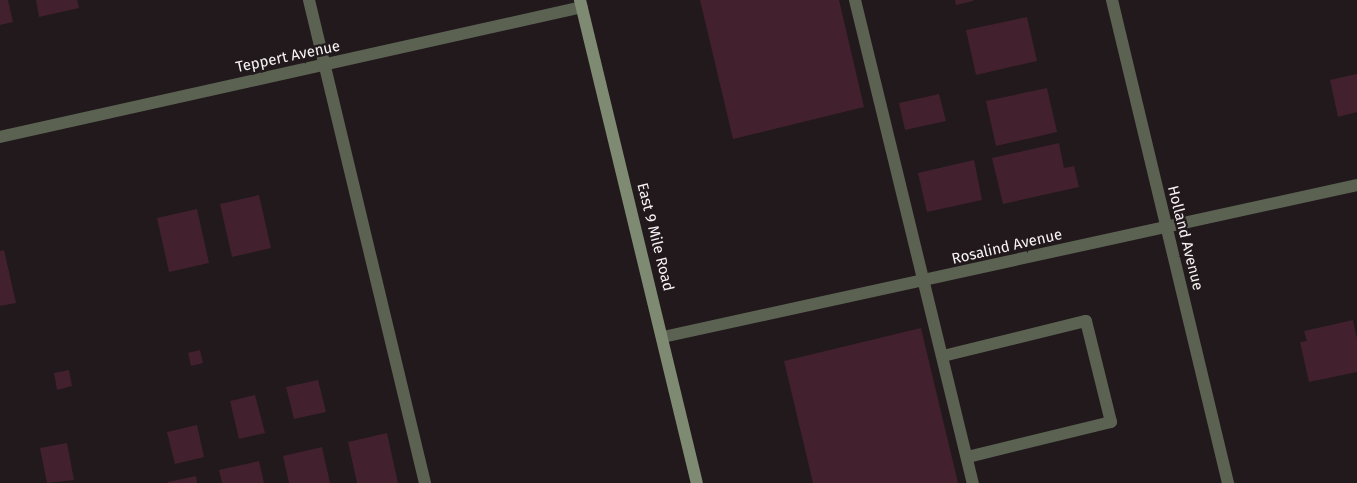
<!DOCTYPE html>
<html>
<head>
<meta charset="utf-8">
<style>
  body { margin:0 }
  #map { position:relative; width:1357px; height:483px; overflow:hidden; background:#21191c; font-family:"Fira Sans",sans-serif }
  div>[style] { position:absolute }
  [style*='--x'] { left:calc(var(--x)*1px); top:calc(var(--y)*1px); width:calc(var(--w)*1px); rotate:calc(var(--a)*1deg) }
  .building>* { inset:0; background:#42202e }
  .service>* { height:12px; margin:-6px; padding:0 6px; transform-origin:6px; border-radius:6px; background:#5b6252 }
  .minor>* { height:12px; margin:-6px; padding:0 6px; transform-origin:6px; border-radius:6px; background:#5b6252 }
  .secondary>* { height:12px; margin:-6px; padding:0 6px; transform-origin:6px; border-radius:6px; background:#7f8a72 }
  span { translate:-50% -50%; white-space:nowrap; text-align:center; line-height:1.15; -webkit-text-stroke:4.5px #21191c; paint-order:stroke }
  .street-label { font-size:15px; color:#f7f2f3 }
</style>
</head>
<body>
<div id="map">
  <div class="building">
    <i style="clip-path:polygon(0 0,8px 0,13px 22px,0 25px)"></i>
    <i style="clip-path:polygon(36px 0,77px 0,79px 8px,39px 17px)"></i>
    <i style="clip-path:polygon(700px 0,839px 0,864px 107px,733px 139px)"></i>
    <i style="clip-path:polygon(955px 0,973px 0,973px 1px,956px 5px)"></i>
    <i style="clip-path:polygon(1027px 17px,1037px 61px,976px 75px,966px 30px)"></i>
    <i style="clip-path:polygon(1357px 74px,1357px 112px,1338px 117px,1330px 80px)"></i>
    <i style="clip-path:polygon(1047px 88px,1057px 132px,996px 146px,986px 101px)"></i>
    <i style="clip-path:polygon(939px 94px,946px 121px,905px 130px,899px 103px)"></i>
    <i style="clip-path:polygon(1059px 143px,1064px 168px,1074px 166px,1079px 187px,1003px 204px,992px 158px)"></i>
    <i style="clip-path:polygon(974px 160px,982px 200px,927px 212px,918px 173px)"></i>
    <i style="clip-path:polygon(259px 195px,271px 248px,232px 257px,220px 204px)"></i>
    <i style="clip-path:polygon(197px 209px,209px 263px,169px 272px,157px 218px)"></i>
    <i style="clip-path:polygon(4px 250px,16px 303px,0 306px,0 251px)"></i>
    <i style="clip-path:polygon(1353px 320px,1357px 339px,1357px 372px,1309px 382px,1300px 342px,1307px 341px,1304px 331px)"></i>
    <i style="clip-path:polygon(921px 328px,958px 483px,813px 483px,784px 361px)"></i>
    <i style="clip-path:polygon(200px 350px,203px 363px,191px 366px,188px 353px)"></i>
    <i style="clip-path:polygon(69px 370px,72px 386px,57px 390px,54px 373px)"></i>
    <i style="clip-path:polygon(318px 380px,326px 412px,294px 419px,286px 387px)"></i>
    <i style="clip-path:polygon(255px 395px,265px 433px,239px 439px,230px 401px)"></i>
    <i style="clip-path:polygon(197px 425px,204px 457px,175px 464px,167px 432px)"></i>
    <i style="clip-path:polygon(387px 433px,398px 483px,357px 483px,348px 442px)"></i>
    <i style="clip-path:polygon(67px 443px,74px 480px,47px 483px,40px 448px)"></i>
    <i style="clip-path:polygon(322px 447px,330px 483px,289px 483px,283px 456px)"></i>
    <i style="clip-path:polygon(259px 461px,264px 483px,222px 483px,219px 470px)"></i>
    <i style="clip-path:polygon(196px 476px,197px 483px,168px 483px,168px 482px)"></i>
  </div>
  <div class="service">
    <i style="--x:309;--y:0;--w:497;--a:76.5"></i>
    <i style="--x:855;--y:0;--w:497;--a:76.3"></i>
    <i style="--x:943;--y:356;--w:147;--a:-13.8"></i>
    <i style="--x:1086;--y:321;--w:104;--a:76.1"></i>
    <i style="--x:1111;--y:422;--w:148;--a:166.3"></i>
  </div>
  <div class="minor">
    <i style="--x:1112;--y:0;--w:497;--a:76.5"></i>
    <i style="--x:0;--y:137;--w:596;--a:-12.59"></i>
    <i style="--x:663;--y:337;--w:710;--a:-12.35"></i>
  </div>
  <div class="secondary">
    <i style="--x:580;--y:0;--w:497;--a:76.4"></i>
  </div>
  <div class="street-label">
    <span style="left:288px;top:57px;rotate:-12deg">Teppert Avenue</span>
    <span style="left:655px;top:237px;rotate:76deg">East 9 Mile Road</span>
    <span style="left:1185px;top:238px;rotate:76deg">Holland Avenue</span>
    <span style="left:1007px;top:247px;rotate:-13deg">Rosalind Avenue</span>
  </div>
</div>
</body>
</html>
